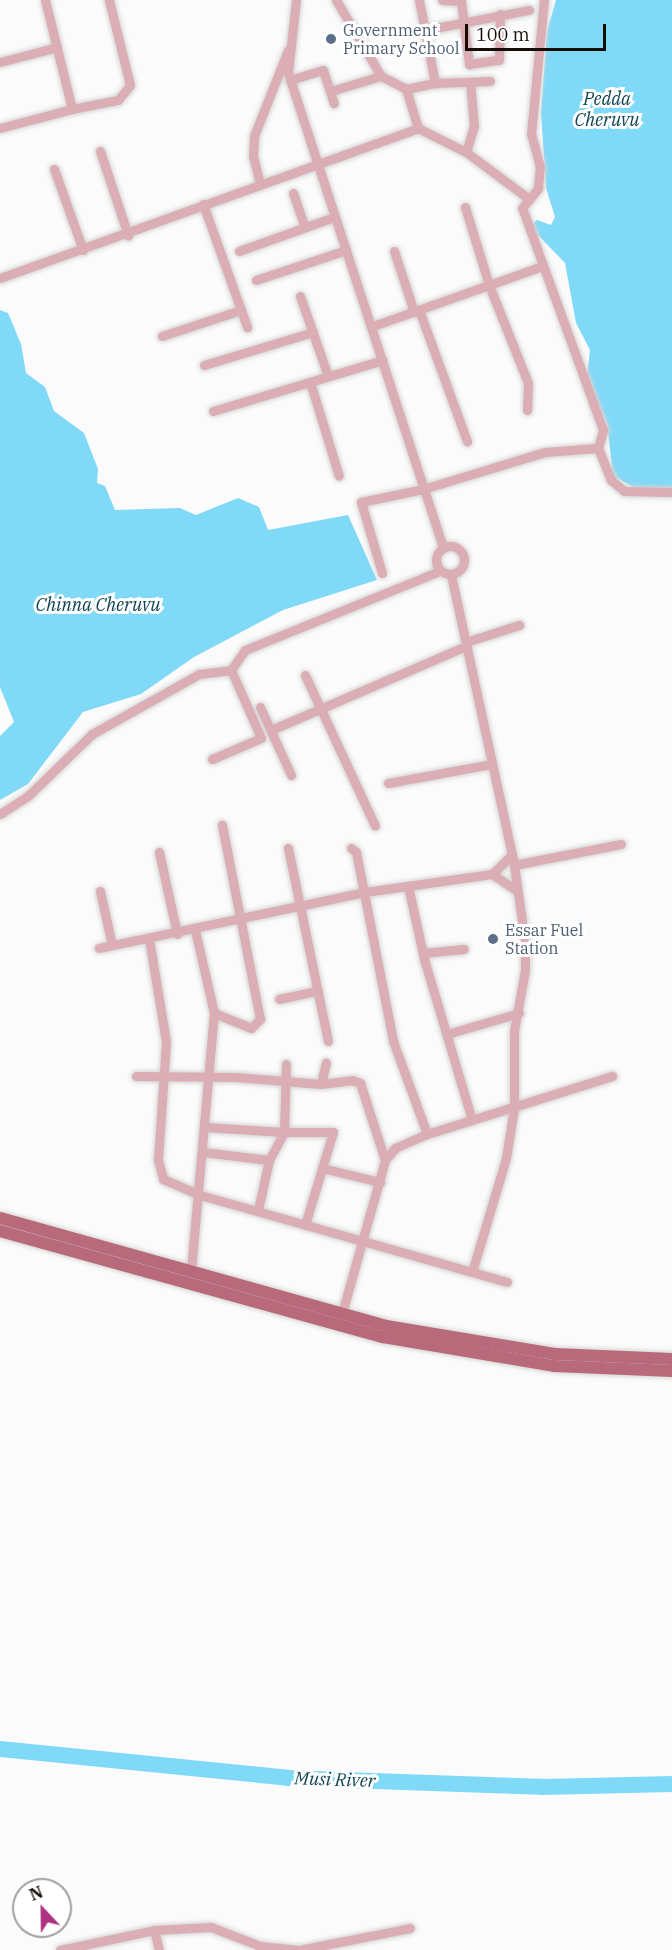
<!DOCTYPE html>
<html>
<head>
<meta charset="utf-8">
<style>
  body { margin:0 }
  #map { position:relative; width:672px; height:1950px; overflow:hidden; background:#fbfbfb; font-family:"IBM Plex Serif",serif }
  div>[style] { position:absolute }
  [style*='--x'] { left:calc(var(--x)*1px); top:calc(var(--y)*1px); width:calc(var(--w)*1px); rotate:calc(var(--a)*1deg) }
  .water>* { inset:0; background:#81d9f8 }
  .river>* { height:16px; margin:-8px; padding:0 8px; transform-origin:8px; border-radius:8px; background:#81d9f8 }
  .roads { filter:drop-shadow(0 0 2px #d6d5d4) drop-shadow(0 0 2px #d6d5d4) }
  .minor>* { height:9px; margin:-4.5px; padding:0 4.5px; transform-origin:4.5px; border-radius:4.5px; background:#dbadb5 }
  .minor>.ring { margin:-4.5px; padding:0; box-sizing:content-box; background:none; border:9px solid #dbadb5; border-radius:50% }
  .major>* { height:12px; margin:-6px; padding:0 6px; transform-origin:6px; border-radius:6px; background:#b86a7a }
  .dots>* { width:16px; height:16px; translate:-50% -50%; box-sizing:border-box; border:3px solid #fff; border-radius:50% }
  span { translate:-50% -50%; white-space:nowrap; text-align:center; line-height:1.15; -webkit-text-stroke:6px #fff; paint-order:stroke }
  .service-label { font-size:16px; color:#4e5e75 }
  .left { translate:0 -50%; text-align:left }
  .water-label { font-size:18px; color:#0f4454; font-style:italic }
  .north { position:absolute; left:12px; top:1878px; width:60px; height:60px; box-sizing:border-box; background:#fff; border:2px solid #a29e9c; border-radius:50%; rotate:338deg; font-size:16px; font-weight:700; line-height:24px; text-align:center; color:#160d07 }
  .north::after { content:''; display:block; margin:auto; width:21px; height:27px; background:#ae3284; clip-path:polygon(50% 0,100% 100%,50% 72%,0 100%) }
  .scale { position:absolute; left:465px; top:24px; width:141px; height:27px; box-sizing:border-box; border:3px solid #160d07; border-top:0; padding-left:8px; font-size:18px; line-height:21px; white-space:nowrap; color:#160d07; -webkit-text-stroke:4px #fff; paint-order:stroke }
</style>
</head>
<body>
<div id="map">
  <div class="water">
    <i style="clip-path:polygon(556px 0,672px 0,672px 489px,635px 488px,613px 476px,607px 424px,587px 376px,590px 350px,576px 323px,565px 263px,536px 233px,533px 223px,537px 220px,551px 225px,555px 217px,546px 188px,541px 113px,547px 31px)"></i>
    <i style="clip-path:polygon(0 310px,8px 313px,21px 344px,26px 373px,45px 387px,54px 411px,84px 433px,98px 469px,97px 483px,105px 486px,115px 510px,180px 508px,196px 515px,238px 498px,259px 507px,268px 530px,348px 515px,377px 580px,283px 610px,194px 657px,141px 694px,83px 712px,28px 784px,0 800px,0 736px,14px 722px,0 687px)"></i>
  </div>
  <div class="river">
    <i style="--x:0;--y:1749;--w:289;--a:5.7"></i>
    <i style="--x:288;--y:1778;--w:254;--a:2"></i>
    <i style="--x:542;--y:1787;--w:130;--a:-1.3"></i>
  </div>
  <div class="roads">
    <div class="minor">
      <i style="--x:296;--y:0;--w:73;--a:96.3"></i>
      <i style="--x:288;--y:73;--w:500;--a:71.9"></i>
      <i style="--x:336;--y:0;--w:88;--a:59.4"></i>
      <i style="--x:381;--y:76;--w:28;--a:27"></i>
      <i style="--x:406;--y:89;--w:41;--a:72.9"></i>
      <i style="--x:418;--y:128;--w:54;--a:26.6"></i>
      <i style="--x:466;--y:152;--w:79;--a:36.7"></i>
      <i style="--x:419;--y:0;--w:85;--a:79.1"></i>
      <i style="--x:442;--y:0;--w:19;--a:3"></i>
      <i style="--x:461;--y:1;--w:64;--a:82.8"></i>
      <i style="--x:469;--y:64;--w:30;--a:-8"></i>
      <i style="--x:499;--y:60;--w:46;--a:-88.8"></i>
      <i style="--x:425;--y:30;--w:106;--a:-10.9"></i>
      <i style="--x:0;--y:62;--w:59;--a:-14.7"></i>
      <i style="--x:290;--y:80;--w:34;--a:-17"></i>
      <i style="--x:323;--y:70;--w:35;--a:72"></i>
      <i style="--x:406;--y:89;--w:30;--a:-12"></i>
      <i style="--x:435;--y:83;--w:55;--a:-2.1"></i>
      <i style="--x:331;--y:91;--w:52;--a:-16.7"></i>
      <i style="--x:72;--y:109;--w:47;--a:-11.1"></i>
      <i style="--x:118;--y:100;--w:19;--a:-51"></i>
      <i style="--x:130;--y:85;--w:88;--a:-103.9"></i>
      <i style="--x:0;--y:128;--w:74;--a:-14.8"></i>
      <i style="--x:72;--y:109;--w:112;--a:-103.9"></i>
      <i style="--x:100;--y:151;--w:89;--a:71.6"></i>
      <i style="--x:466;--y:152;--w:27;--a:-73"></i>
      <i style="--x:474;--y:126;--w:44;--a:-95.2"></i>
      <i style="--x:54;--y:169;--w:86;--a:70.3"></i>
      <i style="--x:260;--y:184;--w:29;--a:-104"></i>
      <i style="--x:253;--y:156;--w:20;--a:-87"></i>
      <i style="--x:254;--y:136;--w:92;--a:-68.4"></i>
      <i style="--x:293;--y:193;--w:36;--a:71"></i>
      <i style="--x:203;--y:204;--w:131;--a:70.3"></i>
      <i style="--x:465;--y:207;--w:82;--a:72.9"></i>
      <i style="--x:489;--y:285;--w:105;--a:68.3"></i>
      <i style="--x:528;--y:383;--w:27;--a:92"></i>
      <i style="--x:239;--y:251;--w:101;--a:-19.7"></i>
      <i style="--x:394;--y:251;--w:64;--a:71.8"></i>
      <i style="--x:0;--y:278;--w:444;--a:-19.7"></i>
      <i style="--x:256;--y:280;--w:95;--a:-18.4"></i>
      <i style="--x:300;--y:296;--w:85;--a:70.7"></i>
      <i style="--x:419;--y:310;--w:140;--a:69.9"></i>
      <i style="--x:373;--y:326;--w:179;--a:-19.5"></i>
      <i style="--x:162;--y:336;--w:83;--a:-18.2"></i>
      <i style="--x:204;--y:365;--w:114;--a:-16.8"></i>
      <i style="--x:310;--y:382;--w:98;--a:72.9"></i>
      <i style="--x:213;--y:411;--w:177;--a:-16.7"></i>
      <i style="--x:598;--y:448;--w:35;--a:68"></i>
      <i style="--x:611;--y:480;--w:17;--a:40"></i>
      <i style="--x:624;--y:491;--w:48;--a:1.2"></i>
      <i class="ring" style="left:436px;top:546px;width:19px;height:19px"></i>
      <i style="--x:382;--y:573;--w:74;--a:-106.5"></i>
      <i style="--x:361;--y:502;--w:63;--a:-11.8"></i>
      <i style="--x:423;--y:489;--w:127;--a:-16.9"></i>
      <i style="--x:545;--y:452;--w:53;--a:-4.3"></i>
      <i style="--x:598;--y:448;--w:19;--a:-74"></i>
      <i style="--x:603;--y:430;--w:236;--a:-110"></i>
      <i style="--x:522;--y:208;--w:26;--a:-51"></i>
      <i style="--x:538;--y:188;--w:21;--a:-85"></i>
      <i style="--x:540;--y:167;--w:34;--a:-105"></i>
      <i style="--x:531;--y:134;--w:135;--a:-84.5"></i>
      <i style="--x:451;--y:575;--w:297;--a:77.7"></i>
      <i style="--x:514;--y:865;--w:78;--a:81.9"></i>
      <i style="--x:525;--y:942;--w:28;--a:90"></i>
      <i style="--x:525;--y:970;--w:62;--a:100.2"></i>
      <i style="--x:514;--y:1031;--w:77;--a:90"></i>
      <i style="--x:514;--y:1108;--w:51;--a:99.1"></i>
      <i style="--x:506;--y:1158;--w:119;--a:106.6"></i>
      <i style="--x:466;--y:642;--w:56;--a:-17.8"></i>
      <i style="--x:305;--y:675;--w:166;--a:65.1"></i>
      <i style="--x:260;--y:707;--w:75;--a:65.5"></i>
      <i style="--x:271;--y:730;--w:212;--a:-23.3"></i>
      <i style="--x:212;--y:759;--w:53;--a:-23.2"></i>
      <i style="--x:261;--y:738;--w:74;--a:-113.8"></i>
      <i style="--x:388;--y:783;--w:106;--a:-10.4"></i>
      <i style="--x:0;--y:814;--w:35;--a:-33"></i>
      <i style="--x:29;--y:795;--w:88;--a:-44.1"></i>
      <i style="--x:92;--y:734;--w:123;--a:-29.3"></i>
      <i style="--x:199;--y:674;--w:32;--a:-7"></i>
      <i style="--x:231;--y:670;--w:24;--a:-55"></i>
      <i style="--x:245;--y:650;--w:210;--a:-22.1"></i>
      <i style="--x:288;--y:848;--w:197;--a:78.3"></i>
      <i style="--x:351;--y:848;--w:6;--a:39"></i>
      <i style="--x:356;--y:852;--w:193;--a:78.9"></i>
      <i style="--x:393;--y:1041;--w:99;--a:69.9"></i>
      <i style="--x:159;--y:852;--w:84;--a:77.6"></i>
      <i style="--x:514;--y:865;--w:109;--a:-11.1"></i>
      <i style="--x:492;--y:874;--w:28;--a:-44"></i>
      <i style="--x:408;--y:886;--w:75;--a:77.6"></i>
      <i style="--x:424;--y:959;--w:168;--a:73.4"></i>
      <i style="--x:100;--y:891;--w:55;--a:77.5"></i>
      <i style="--x:149;--y:939;--w:104;--a:80.6"></i>
      <i style="--x:166;--y:1042;--w:118;--a:93.9"></i>
      <i style="--x:158;--y:1160;--w:20;--a:75"></i>
      <i style="--x:163;--y:1179;--w:40;--a:23.4"></i>
      <i style="--x:200;--y:1195;--w:319;--a:15.8"></i>
      <i style="--x:99;--y:948;--w:272;--a:-11.9"></i>
      <i style="--x:365;--y:892;--w:128;--a:-8.1"></i>
      <i style="--x:492;--y:874;--w:30;--a:34"></i>
      <i style="--x:423;--y:953;--w:41;--a:-5.6"></i>
      <i style="--x:279;--y:999;--w:40;--a:-12"></i>
      <i style="--x:214;--y:1013;--w:40;--a:22"></i>
      <i style="--x:251;--y:1028;--w:13;--a:-45"></i>
      <i style="--x:260;--y:1019;--w:198;--a:-101.1"></i>
      <i style="--x:447;--y:1034;--w:75;--a:-16.3"></i>
      <i style="--x:286;--y:1064;--w:68;--a:91.7"></i>
      <i style="--x:284;--y:1132;--w:49;--a:0"></i>
      <i style="--x:333;--y:1132;--w:97;--a:106.8"></i>
      <i style="--x:136;--y:1076;--w:100;--a:0.6"></i>
      <i style="--x:236;--y:1077;--w:85;--a:4.7"></i>
      <i style="--x:321;--y:1084;--w:22;--a:-77"></i>
      <i style="--x:321;--y:1084;--w:31;--a:-7"></i>
      <i style="--x:352;--y:1080;--w:9;--a:21"></i>
      <i style="--x:360;--y:1083;--w:81;--a:72"></i>
      <i style="--x:204;--y:1127;--w:80;--a:3.6"></i>
      <i style="--x:284;--y:1132;--w:32;--a:118"></i>
      <i style="--x:269;--y:1160;--w:51;--a:102.4"></i>
      <i style="--x:203;--y:1152;--w:66;--a:6.9"></i>
      <i style="--x:322;--y:1168;--w:60;--a:13.6"></i>
      <i style="--x:191;--y:1270;--w:258;--a:-84.9"></i>
      <i style="--x:214;--y:1013;--w:85;--a:-102.9"></i>
      <i style="--x:342;--y:1313;--w:159;--a:-74.3"></i>
      <i style="--x:385;--y:1160;--w:16;--a:-50"></i>
      <i style="--x:395;--y:1148;--w:35;--a:-24"></i>
      <i style="--x:427;--y:1134;--w:194;--a:-17.4"></i>
      <i style="--x:154;--y:1930;--w:21;--a:76"></i>
      <i style="--x:60;--y:1950;--w:96;--a:-12"></i>
      <i style="--x:154;--y:1930;--w:57;--a:-3"></i>
      <i style="--x:211;--y:1927;--w:53;--a:21.2"></i>
      <i style="--x:260;--y:1946;--w:39;--a:6"></i>
      <i style="--x:299;--y:1950;--w:113;--a:-11.2"></i>
    </div>
    <div class="major">
      <i style="--x:0;--y:1218;--w:401;--a:15.6"></i>
      <i style="--x:386;--y:1326;--w:171;--a:9.4"></i>
      <i style="--x:555;--y:1354;--w:117;--a:2.4"></i>
      <i style="--x:0;--y:1231;--w:397;--a:15.5"></i>
      <i style="--x:383;--y:1337;--w:173;--a:9.6"></i>
      <i style="--x:554;--y:1366;--w:118;--a:2.4"></i>
    </div>
  </div>
  <div class="dots">
    <i style="left:331px;top:39px;background:#5c6f8a"></i>
    <i style="left:493px;top:939px;background:#5c6f8a"></i>
  </div>
  <div class="service-label">
    <span class="left" style="left:343px;top:39px">Government<br>Primary School</span>
    <span class="left" style="left:505px;top:939px">Essar Fuel<br>Station</span>
  </div>
  <div class="water-label">
    <span style="left:607px;top:110px">Pedda<br>Cheruvu</span>
    <span style="left:98px;top:605px">Chinna Cheruvu</span>
    <span style="left:335px;top:1780px;rotate:2deg">Musi River</span>
  </div>
  <div class="north">N</div>
  <div class="scale">100 m</div>
</div>
</body>
</html>
